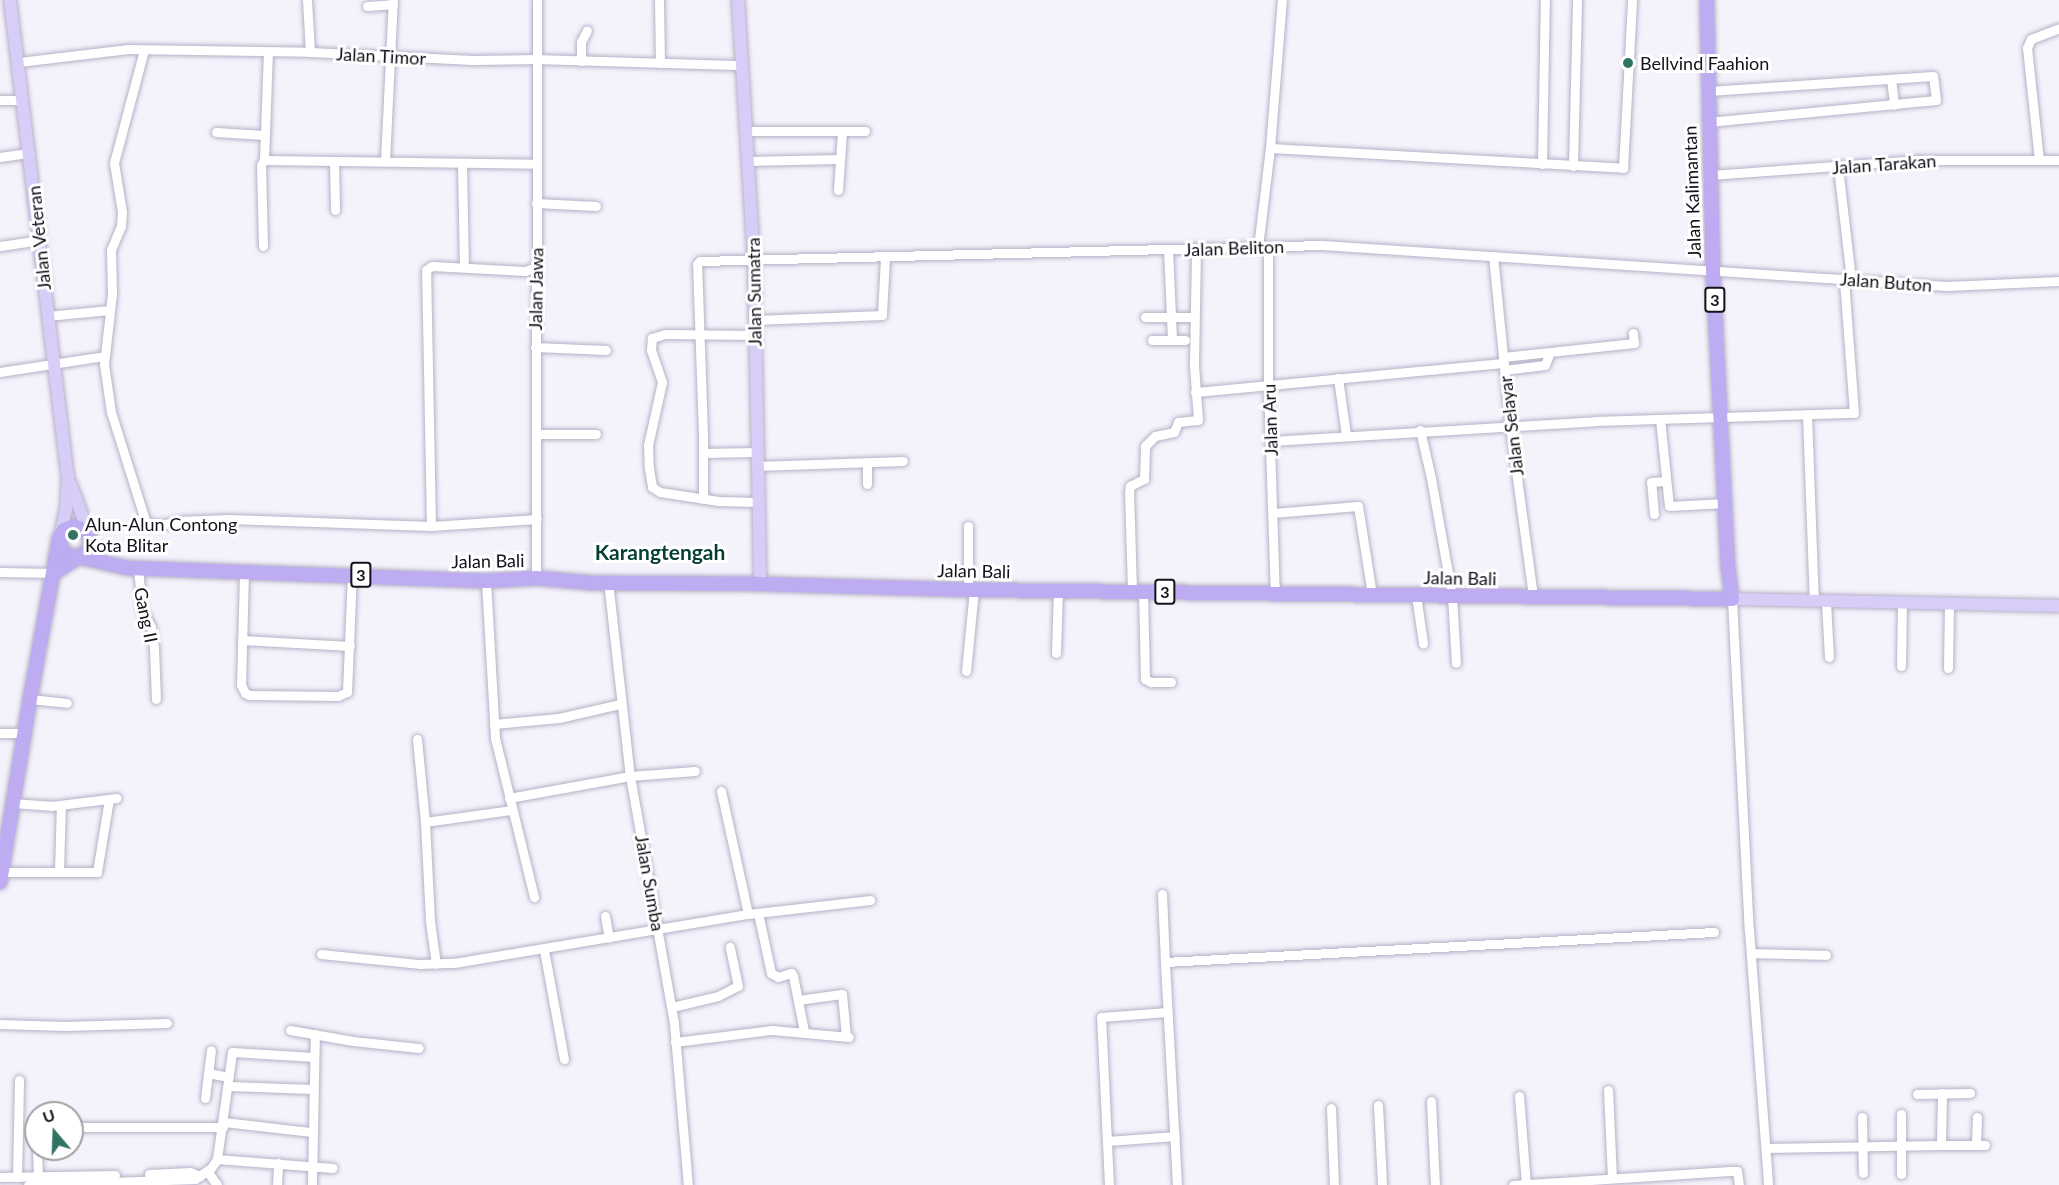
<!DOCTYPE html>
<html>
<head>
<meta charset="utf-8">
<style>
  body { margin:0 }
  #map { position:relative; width:2059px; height:1185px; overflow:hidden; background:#f4f2fb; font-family:Lato,sans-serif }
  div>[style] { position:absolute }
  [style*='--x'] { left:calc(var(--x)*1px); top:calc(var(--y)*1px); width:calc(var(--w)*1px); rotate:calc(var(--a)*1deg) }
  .roads { filter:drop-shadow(0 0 2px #b5b1c7) drop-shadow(0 0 2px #b5b1c7) }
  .minor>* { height:9px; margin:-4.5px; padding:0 4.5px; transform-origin:4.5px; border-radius:4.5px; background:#fff }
  .major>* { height:12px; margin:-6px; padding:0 6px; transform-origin:6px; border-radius:6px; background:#d7cdf7 }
  .highway>* { height:14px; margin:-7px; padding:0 7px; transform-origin:7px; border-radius:7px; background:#bdacf2 }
  .dots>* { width:16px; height:16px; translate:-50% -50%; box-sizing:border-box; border:3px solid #fff; border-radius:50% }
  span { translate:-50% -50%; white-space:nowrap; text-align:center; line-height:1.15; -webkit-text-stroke:6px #fff; paint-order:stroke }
  .shield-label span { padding:2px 4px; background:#fff; border:2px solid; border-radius:4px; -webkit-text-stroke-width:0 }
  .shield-label { font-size:16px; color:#131119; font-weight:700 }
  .street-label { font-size:18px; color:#131119 }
  .poi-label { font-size:18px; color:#131119 }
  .left { translate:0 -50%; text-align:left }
  .quarter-label { font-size:21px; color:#053f33; font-weight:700 }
  .north { position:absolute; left:24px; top:1101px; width:60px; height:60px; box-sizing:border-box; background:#fff; border:2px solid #a1a0a3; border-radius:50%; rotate:341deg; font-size:16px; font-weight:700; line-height:24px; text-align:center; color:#131119 }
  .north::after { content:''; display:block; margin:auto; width:21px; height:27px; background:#327463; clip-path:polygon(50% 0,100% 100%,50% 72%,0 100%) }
</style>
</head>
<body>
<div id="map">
  <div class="roads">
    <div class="minor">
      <i style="--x:307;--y:0;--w:52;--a:86.7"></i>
      <i style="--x:659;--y:0;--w:63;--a:89.1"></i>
      <i style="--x:367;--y:6;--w:26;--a:-4"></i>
      <i style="--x:144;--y:50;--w:117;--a:104.9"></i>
      <i style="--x:114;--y:163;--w:50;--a:80.7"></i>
      <i style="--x:122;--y:212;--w:14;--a:94"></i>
      <i style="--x:121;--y:226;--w:26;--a:113"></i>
      <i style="--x:111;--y:250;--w:44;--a:88.7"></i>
      <i style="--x:112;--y:294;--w:70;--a:96.5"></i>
      <i style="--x:104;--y:364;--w:49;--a:81.7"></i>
      <i style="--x:111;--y:412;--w:116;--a:72.5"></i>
      <i style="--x:146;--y:523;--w:14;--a:8"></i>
      <i style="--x:160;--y:525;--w:19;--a:-12"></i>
      <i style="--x:179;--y:521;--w:50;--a:-2.3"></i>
      <i style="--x:229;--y:519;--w:202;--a:2"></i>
      <i style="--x:431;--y:526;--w:106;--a:-3.8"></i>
      <i style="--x:581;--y:61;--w:19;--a:-90"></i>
      <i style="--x:581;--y:42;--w:13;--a:-63"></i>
      <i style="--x:19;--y:62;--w:110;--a:-6.8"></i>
      <i style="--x:128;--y:49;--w:182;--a:0.9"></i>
      <i style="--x:310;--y:52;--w:163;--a:2.8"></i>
      <i style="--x:473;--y:60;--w:62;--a:-0.9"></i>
      <i style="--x:535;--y:59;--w:208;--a:1.7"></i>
      <i style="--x:1891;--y:79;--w:26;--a:83"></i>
      <i style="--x:0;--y:100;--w:23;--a:0"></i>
      <i style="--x:1708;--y:122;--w:229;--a:-5.5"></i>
      <i style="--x:1936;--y:100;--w:24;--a:-97"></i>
      <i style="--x:1933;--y:76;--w:225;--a:176.2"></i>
      <i style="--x:748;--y:131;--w:117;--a:0"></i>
      <i style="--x:216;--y:132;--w:48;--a:3.6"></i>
      <i style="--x:1270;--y:148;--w:148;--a:-85.4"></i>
      <i style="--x:0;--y:157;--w:30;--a:-8"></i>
      <i style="--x:264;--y:160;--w:273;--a:0.8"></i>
      <i style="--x:2039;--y:160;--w:113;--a:-96.1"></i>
      <i style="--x:2027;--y:48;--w:10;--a:-66"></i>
      <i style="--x:2031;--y:39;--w:30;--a:-21"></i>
      <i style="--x:334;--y:161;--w:49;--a:88.8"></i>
      <i style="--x:385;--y:161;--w:161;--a:-87.2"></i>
      <i style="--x:749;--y:161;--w:91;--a:-1.3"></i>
      <i style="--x:462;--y:164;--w:102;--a:88.9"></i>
      <i style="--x:1542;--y:164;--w:164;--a:-89"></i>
      <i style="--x:1573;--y:166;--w:166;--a:-88.6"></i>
      <i style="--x:1838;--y:167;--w:114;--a:83.4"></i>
      <i style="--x:1710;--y:175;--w:208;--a:-4.1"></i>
      <i style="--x:1917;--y:160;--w:142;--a:0"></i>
      <i style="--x:838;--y:190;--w:59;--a:-86.1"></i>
      <i style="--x:536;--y:203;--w:60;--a:2.9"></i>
      <i style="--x:0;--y:246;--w:40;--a:-8.5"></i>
      <i style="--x:263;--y:246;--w:81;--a:-91.4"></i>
      <i style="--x:261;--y:165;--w:6;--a:-59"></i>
      <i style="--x:264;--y:160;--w:108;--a:-87.9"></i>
      <i style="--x:1258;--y:247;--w:100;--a:-83.1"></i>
      <i style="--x:1270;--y:148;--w:354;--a:3.2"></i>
      <i style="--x:1623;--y:168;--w:168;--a:-86.9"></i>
      <i style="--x:1268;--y:247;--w:139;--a:90"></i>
      <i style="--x:1268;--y:386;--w:207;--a:88.1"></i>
      <i style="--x:1493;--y:256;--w:171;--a:84.3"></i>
      <i style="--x:1510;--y:426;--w:173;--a:82.3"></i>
      <i style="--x:47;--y:316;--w:63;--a:-5.4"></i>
      <i style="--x:1145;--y:317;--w:47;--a:0"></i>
      <i style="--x:755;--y:320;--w:127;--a:-2.3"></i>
      <i style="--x:882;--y:315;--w:58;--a:-87"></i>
      <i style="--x:755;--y:335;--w:90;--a:-179.4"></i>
      <i style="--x:665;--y:334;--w:14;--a:163"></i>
      <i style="--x:652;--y:338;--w:12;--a:95"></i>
      <i style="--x:651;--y:350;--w:34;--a:71"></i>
      <i style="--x:662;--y:382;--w:65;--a:102.5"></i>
      <i style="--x:648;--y:445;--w:23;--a:88"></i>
      <i style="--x:649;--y:468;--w:19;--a:81"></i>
      <i style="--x:652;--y:487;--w:9;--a:32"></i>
      <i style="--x:660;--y:492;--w:59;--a:8.8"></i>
      <i style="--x:718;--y:501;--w:40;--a:1.4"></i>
      <i style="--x:1152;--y:340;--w:20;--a:0"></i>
      <i style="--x:1172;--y:340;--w:90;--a:-92.5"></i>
      <i style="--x:1172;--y:340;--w:13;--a:0"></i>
      <i style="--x:535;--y:347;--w:71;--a:2.4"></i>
      <i style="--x:1503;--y:357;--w:132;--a:-6.1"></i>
      <i style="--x:1634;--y:343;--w:10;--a:-96"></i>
      <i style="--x:1504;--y:370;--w:41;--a:-7"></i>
      <i style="--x:1545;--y:365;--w:9;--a:-69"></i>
      <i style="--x:0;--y:372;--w:105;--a:-8.7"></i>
      <i style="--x:1338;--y:378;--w:58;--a:82"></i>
      <i style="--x:1195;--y:392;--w:310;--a:-5.4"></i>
      <i style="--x:1807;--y:414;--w:187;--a:87.9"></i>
      <i style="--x:1660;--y:419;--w:87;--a:84.1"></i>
      <i style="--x:1669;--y:506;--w:56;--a:-3.1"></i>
      <i style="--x:1420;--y:430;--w:49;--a:77.1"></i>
      <i style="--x:1431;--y:478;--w:120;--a:79.9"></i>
      <i style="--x:1452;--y:596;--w:67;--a:86.6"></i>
      <i style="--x:536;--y:434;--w:60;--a:0"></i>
      <i style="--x:1271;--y:441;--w:325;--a:-3.5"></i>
      <i style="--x:1595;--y:421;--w:259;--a:-1.8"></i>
      <i style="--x:1854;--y:413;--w:134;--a:-94.3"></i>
      <i style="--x:703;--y:453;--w:53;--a:-1.1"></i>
      <i style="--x:867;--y:464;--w:20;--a:90"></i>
      <i style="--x:757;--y:466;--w:146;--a:-2"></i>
      <i style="--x:703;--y:499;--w:65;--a:-90"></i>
      <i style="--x:703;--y:434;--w:170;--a:-92"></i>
      <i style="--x:697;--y:264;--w:4;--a:-45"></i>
      <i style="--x:700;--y:261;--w:622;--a:-1.47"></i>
      <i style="--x:1322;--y:245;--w:626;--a:3.75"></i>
      <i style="--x:1947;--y:286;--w:112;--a:-2.6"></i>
      <i style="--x:1273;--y:513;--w:85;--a:-4.7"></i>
      <i style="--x:1358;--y:506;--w:89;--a:81"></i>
      <i style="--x:1654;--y:514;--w:32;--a:-95"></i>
      <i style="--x:1651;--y:482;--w:15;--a:-4"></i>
      <i style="--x:431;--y:526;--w:256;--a:-91.1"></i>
      <i style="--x:426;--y:270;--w:7;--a:-34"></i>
      <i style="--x:432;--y:266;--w:93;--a:3.1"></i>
      <i style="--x:525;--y:271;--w:12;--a:-20"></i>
      <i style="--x:138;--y:568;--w:42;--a:84.6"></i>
      <i style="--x:142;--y:610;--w:19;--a:62"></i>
      <i style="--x:151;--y:627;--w:21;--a:82"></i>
      <i style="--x:154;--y:648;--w:51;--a:87.8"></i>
      <i style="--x:0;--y:572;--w:54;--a:1.1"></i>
      <i style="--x:244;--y:573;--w:112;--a:91.5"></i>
      <i style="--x:241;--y:685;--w:9;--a:63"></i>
      <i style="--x:245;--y:693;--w:4;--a:27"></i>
      <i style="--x:249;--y:695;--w:89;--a:0.6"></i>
      <i style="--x:338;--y:696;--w:10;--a:-24"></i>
      <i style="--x:347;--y:692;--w:117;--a:-87.6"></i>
      <i style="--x:536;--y:578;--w:578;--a:-89.9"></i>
      <i style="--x:486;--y:581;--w:157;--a:86.7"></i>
      <i style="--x:495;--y:738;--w:164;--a:76.2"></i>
      <i style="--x:608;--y:581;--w:196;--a:83.6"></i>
      <i style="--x:630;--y:776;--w:251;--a:79.9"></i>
      <i style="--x:674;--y:1023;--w:163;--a:85.1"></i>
      <i style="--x:968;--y:590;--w:64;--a:-90"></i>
      <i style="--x:1132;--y:591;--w:99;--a:-91.7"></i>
      <i style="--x:1129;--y:492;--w:6;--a:-81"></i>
      <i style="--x:1130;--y:486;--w:16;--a:-27"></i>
      <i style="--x:1144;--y:479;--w:33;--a:-88"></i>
      <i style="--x:1145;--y:446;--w:14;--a:-45"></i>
      <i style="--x:1155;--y:436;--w:19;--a:-12"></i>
      <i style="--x:1174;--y:432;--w:11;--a:-68"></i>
      <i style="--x:1178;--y:422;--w:20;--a:-6"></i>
      <i style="--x:1198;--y:420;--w:55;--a:-94.2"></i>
      <i style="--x:1194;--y:365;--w:116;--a:-89"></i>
      <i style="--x:1143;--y:591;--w:88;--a:88.7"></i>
      <i style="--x:1145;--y:679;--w:7;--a:27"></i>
      <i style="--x:1151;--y:682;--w:20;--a:0"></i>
      <i style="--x:1416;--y:595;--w:49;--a:81.7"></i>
      <i style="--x:1732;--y:599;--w:331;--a:87.1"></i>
      <i style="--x:1749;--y:930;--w:256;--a:85.7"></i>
      <i style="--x:1826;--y:602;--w:55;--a:86.9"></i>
      <i style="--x:242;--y:640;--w:108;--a:3.2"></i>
      <i style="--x:1056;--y:653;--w:64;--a:-88.2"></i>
      <i style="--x:1901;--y:666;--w:63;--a:-89.1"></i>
      <i style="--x:1948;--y:668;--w:63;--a:-89.1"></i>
      <i style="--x:966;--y:671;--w:81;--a:-84.4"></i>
      <i style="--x:30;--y:699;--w:37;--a:6"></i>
      <i style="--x:494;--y:724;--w:65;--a:-5.3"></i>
      <i style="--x:559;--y:718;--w:63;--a:-12.9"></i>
      <i style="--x:0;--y:733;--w:24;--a:0"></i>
      <i style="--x:417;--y:739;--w:83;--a:84.5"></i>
      <i style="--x:425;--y:822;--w:99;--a:87.1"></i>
      <i style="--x:430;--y:921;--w:43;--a:82.1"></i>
      <i style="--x:721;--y:791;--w:126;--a:77.6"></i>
      <i style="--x:509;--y:798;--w:123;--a:-10.3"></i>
      <i style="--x:630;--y:776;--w:65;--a:-4.4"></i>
      <i style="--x:12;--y:803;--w:39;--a:4"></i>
      <i style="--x:51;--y:806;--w:66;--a:-6.9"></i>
      <i style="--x:425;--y:822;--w:88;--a:-7.9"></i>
      <i style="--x:59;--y:871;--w:66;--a:-88.3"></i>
      <i style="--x:1;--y:872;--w:96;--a:0"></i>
      <i style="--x:97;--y:872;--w:74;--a:-80.7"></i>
      <i style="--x:1162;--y:894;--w:68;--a:87.5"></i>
      <i style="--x:758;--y:913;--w:61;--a:77.8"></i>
      <i style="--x:771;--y:973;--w:8;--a:30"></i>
      <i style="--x:778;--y:977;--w:14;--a:-17"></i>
      <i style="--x:791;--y:973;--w:4;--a:56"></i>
      <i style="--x:793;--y:976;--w:56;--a:78.7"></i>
      <i style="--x:605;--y:916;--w:22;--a:80"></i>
      <i style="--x:544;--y:950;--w:111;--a:79.6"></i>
      <i style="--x:1752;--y:953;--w:74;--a:1.5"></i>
      <i style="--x:321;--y:954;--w:100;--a:5.8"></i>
      <i style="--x:420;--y:964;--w:34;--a:-2"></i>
      <i style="--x:454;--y:963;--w:298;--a:-9.5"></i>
      <i style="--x:748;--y:914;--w:123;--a:-6.5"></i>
      <i style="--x:798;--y:1000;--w:44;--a:-7.8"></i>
      <i style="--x:842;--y:994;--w:42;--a:84.6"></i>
      <i style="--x:672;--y:1007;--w:47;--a:-13.4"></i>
      <i style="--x:718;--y:996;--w:22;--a:-27"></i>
      <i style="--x:738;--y:986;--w:40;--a:-102"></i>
      <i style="--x:0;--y:1024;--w:65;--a:1.8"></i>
      <i style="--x:65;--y:1026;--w:102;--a:-1.7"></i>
      <i style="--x:290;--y:1030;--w:64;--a:9.9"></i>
      <i style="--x:353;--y:1041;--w:66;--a:6.1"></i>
      <i style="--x:675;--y:1042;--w:98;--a:-7.1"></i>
      <i style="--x:772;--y:1030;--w:77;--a:5.2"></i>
      <i style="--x:208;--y:1073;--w:21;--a:11"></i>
      <i style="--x:229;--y:1086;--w:83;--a:2.1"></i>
      <i style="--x:1608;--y:1090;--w:87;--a:87.4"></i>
      <i style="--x:1917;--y:1094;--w:53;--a:-1.1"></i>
      <i style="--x:1519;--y:1096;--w:88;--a:85.5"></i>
      <i style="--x:205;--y:1098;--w:48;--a:-82.9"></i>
      <i style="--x:1431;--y:1101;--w:84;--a:87.3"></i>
      <i style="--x:1378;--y:1105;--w:80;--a:87.1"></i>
      <i style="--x:1331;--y:1108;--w:77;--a:87.8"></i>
      <i style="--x:1901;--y:1114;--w:60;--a:90"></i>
      <i style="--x:1862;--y:1117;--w:56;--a:89"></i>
      <i style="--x:224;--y:1122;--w:88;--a:6.6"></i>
      <i style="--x:72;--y:1127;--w:151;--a:0"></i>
      <i style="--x:1108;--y:1141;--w:67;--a:-4.3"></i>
      <i style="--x:1941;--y:1145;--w:44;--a:0"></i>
      <i style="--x:1976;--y:1145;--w:28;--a:-88"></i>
      <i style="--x:1766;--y:1148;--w:175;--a:-1"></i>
      <i style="--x:1941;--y:1145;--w:52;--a:-88.9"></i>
      <i style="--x:37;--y:1149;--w:34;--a:88"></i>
      <i style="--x:217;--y:1159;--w:116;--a:4.4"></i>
      <i style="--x:207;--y:1171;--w:17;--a:54"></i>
      <i style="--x:149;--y:1174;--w:41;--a:-2.8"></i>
      <i style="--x:190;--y:1172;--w:11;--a:22"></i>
      <i style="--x:0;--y:1177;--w:115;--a:-1"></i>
      <i style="--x:17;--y:1177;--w:97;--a:-88.8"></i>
      <i style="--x:28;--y:1185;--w:167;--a:-2.1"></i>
      <i style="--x:195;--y:1179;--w:19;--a:-35"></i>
      <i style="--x:211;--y:1168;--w:11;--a:-56"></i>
      <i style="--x:217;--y:1159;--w:108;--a:-82"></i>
      <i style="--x:232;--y:1052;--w:82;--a:3.5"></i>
      <i style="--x:277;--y:1185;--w:22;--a:-87"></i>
      <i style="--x:312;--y:1185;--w:151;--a:-88.9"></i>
      <i style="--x:1109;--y:1185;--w:168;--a:-92.7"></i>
      <i style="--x:1101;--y:1017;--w:66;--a:-4.3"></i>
      <i style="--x:1177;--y:1185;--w:223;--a:-93.1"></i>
      <i style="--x:1165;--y:962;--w:550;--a:-3.13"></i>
      <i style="--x:1513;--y:1185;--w:217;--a:-3.7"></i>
      <i style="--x:1730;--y:1171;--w:7;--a:0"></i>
      <i style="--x:1737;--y:1171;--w:14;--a:82"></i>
    </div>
    <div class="major">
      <i style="--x:10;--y:0;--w:480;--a:83.1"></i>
      <i style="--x:68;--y:476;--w:33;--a:93"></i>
      <i style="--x:66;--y:509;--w:30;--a:102"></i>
      <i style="--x:738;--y:0;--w:260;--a:86.5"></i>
      <i style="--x:754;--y:260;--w:324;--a:88.9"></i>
      <i style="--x:71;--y:485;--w:55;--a:69.9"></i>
      <i style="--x:1732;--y:599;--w:327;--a:1.2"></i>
    </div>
    <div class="highway">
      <i style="--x:54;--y:573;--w:30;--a:-33"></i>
      <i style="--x:79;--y:557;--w:50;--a:12.7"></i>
      <i style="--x:128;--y:568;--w:358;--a:2.1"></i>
      <i style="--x:486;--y:581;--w:50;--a:-3.4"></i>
      <i style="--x:536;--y:578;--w:57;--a:5"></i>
      <i style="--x:593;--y:583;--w:167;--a:0.3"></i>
      <i style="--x:760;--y:584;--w:214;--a:1.6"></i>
      <i style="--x:974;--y:590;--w:758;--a:0.68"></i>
      <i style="--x:1732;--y:599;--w:31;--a:-97"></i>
      <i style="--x:1728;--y:568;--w:298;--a:-92.9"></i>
      <i style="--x:1713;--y:270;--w:270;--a:-91.3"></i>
      <i style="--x:0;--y:882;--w:185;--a:-80.7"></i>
      <i style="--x:30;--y:699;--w:163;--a:-79.7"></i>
      <i style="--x:59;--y:539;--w:10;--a:-61"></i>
      <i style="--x:64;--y:530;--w:11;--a:-22"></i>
      <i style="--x:74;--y:526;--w:14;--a:25"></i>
      <i style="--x:87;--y:532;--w:11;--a:68"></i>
      <i style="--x:91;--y:542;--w:9;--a:108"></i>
      <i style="--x:88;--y:551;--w:15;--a:152"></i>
      <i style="--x:75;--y:558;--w:13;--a:-153"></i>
      <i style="--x:63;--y:552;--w:14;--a:-107"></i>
    </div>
  </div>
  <div class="dots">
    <i style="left:1628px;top:63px;background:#327463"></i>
    <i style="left:73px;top:535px;background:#327463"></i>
  </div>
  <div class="shield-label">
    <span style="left:1715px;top:300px">3</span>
    <span style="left:361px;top:575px">3</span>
    <span style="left:1165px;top:592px">3</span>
  </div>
  <div class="street-label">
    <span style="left:381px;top:56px;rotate:3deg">Jalan Timor</span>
    <span style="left:1884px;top:164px;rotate:-4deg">Jalan Tarakan</span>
    <span style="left:1692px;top:192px;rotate:-92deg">Jalan Kalimantan</span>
    <span style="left:39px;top:238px;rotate:-96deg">Jalan Veteran</span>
    <span style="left:1234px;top:248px;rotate:-2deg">Jalan Beliton</span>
    <span style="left:1886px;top:282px;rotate:4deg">Jalan Buton</span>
    <span style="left:536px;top:289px;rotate:-89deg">Jalan Jawa</span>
    <span style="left:754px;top:292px;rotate:-91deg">Jalan Sumatra</span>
    <span style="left:1270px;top:420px;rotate:-92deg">Jalan Aru</span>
    <span style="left:1511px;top:426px;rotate:-97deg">Jalan Selayar</span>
    <span style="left:488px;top:561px;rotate:-1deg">Jalan Bali</span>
    <span style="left:974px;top:571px;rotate:1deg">Jalan Bali</span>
    <span style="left:1460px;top:578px;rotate:1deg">Jalan Bali</span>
    <span style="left:146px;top:615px;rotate:78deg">Gang II</span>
    <span style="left:650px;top:883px;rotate:80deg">Jalan Sumba</span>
  </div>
  <div class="poi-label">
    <span class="left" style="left:1640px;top:63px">Bellvind Faahion</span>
    <span class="left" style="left:85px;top:535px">Alun-Alun Contong<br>Kota Blitar</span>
  </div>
  <div class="quarter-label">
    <span style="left:660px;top:552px">Karangtengah</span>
  </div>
  <div class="north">U</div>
</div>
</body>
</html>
